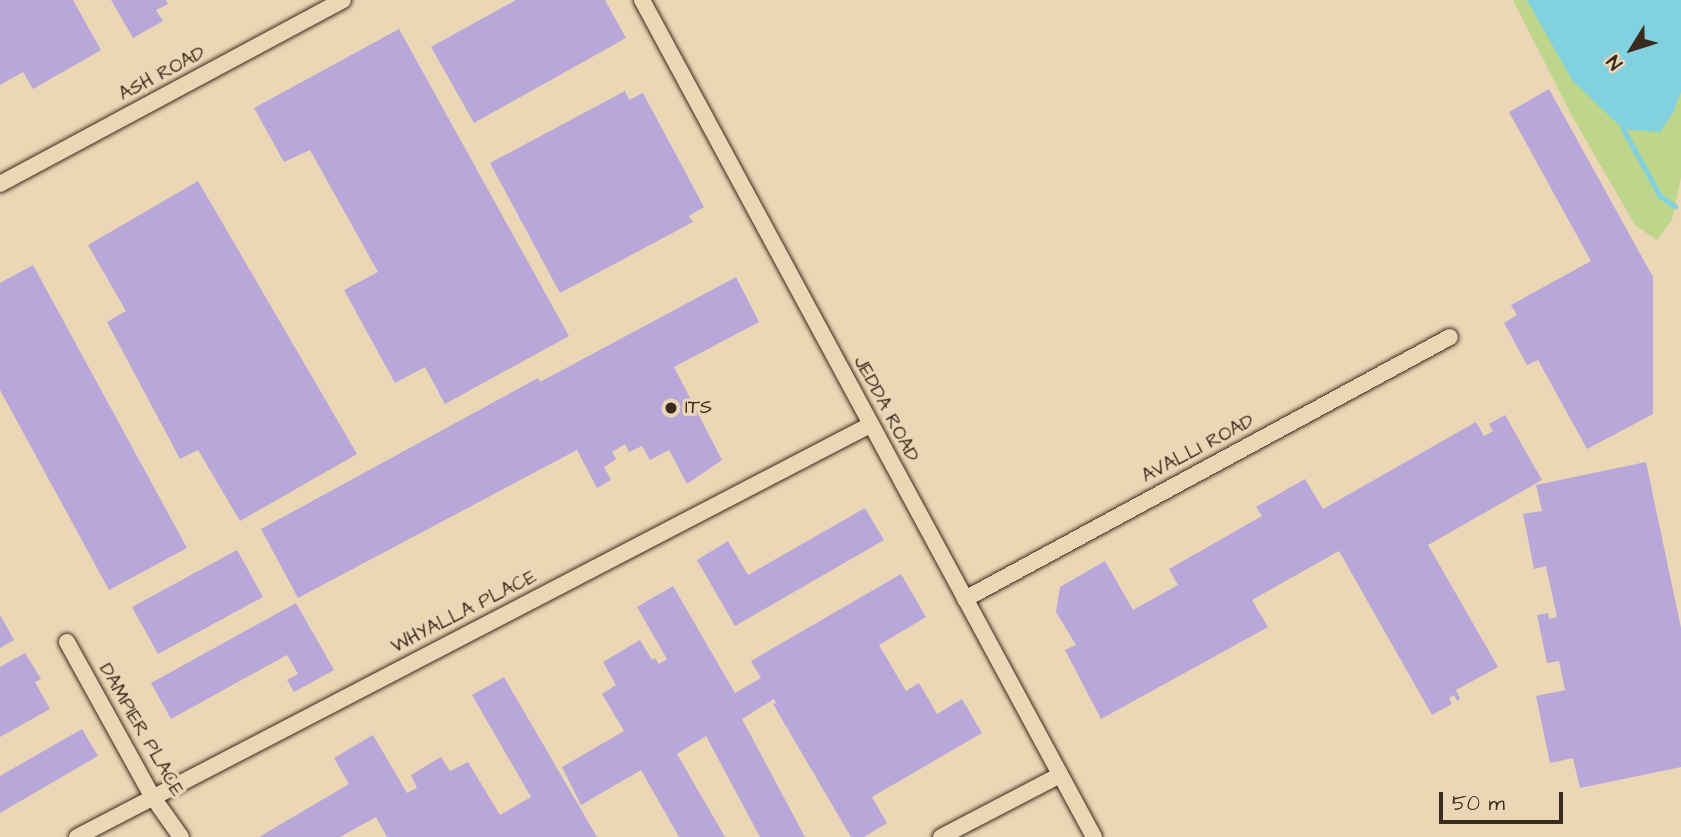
<!DOCTYPE html>
<html>
<head>
<meta charset="utf-8">
<style>
  body { margin:0 }
  #map { position:relative; width:1681px; height:837px; overflow:hidden; background:#ebd7b5; font-family:"Architects Daughter",sans-serif }
  div>[style] { position:absolute }
  [style*='--x'] { left:calc(var(--x)*1px); top:calc(var(--y)*1px); width:calc(var(--w)*1px); rotate:calc(var(--a)*1deg) }
  .green>* { inset:0; background:#bed58c }
  .water>* { inset:0; background:#82d1de }
  .stream>* { height:5px; margin:-2.5px; padding:0 2.5px; transform-origin:2.5px; border-radius:2.5px; background:#82d1de }
  .building>* { inset:0; background:#b7a8d9 }
  .roads { filter:drop-shadow(0 0 2px #3b2a1e) drop-shadow(0 0 2px #3b2a1e) }
  .street>* { height:16px; margin:-8px; padding:0 8px; transform-origin:8px; border-radius:8px; background:#ebd7b5 }
  .dots>* { width:19px; height:19px; translate:-50% -50%; box-sizing:border-box; border:4px solid #ebd7b5; border-radius:50% }
  span { translate:-50% -50%; white-space:nowrap; text-align:center; line-height:1.15; -webkit-text-stroke:6px #ebd7b5; paint-order:stroke }
  .street-label { font-size:19px; color:#3b2a1e }
  .poi-label { font-size:19px; color:#3b2a1e }
  .left { translate:0 -50%; text-align:left }
  .north { position:absolute; left:1597px; top:14px; width:70px; height:70px; -webkit-text-stroke:5px #ebd7b5; paint-order:stroke; rotate:232deg; font-size:19px; font-weight:700; line-height:28px; text-align:center; color:#3b2a1e }
  .north::after { content:''; display:block; margin:auto; width:24px; height:32px; background:#3b2a1e; clip-path:polygon(50% 0,100% 100%,50% 72%,0 100%) }
  .scale { position:absolute; left:1439px; top:792px; width:124px; height:32px; box-sizing:border-box; border:4px solid #3b2a1e; border-top:0; padding-left:9px; font-size:21px; line-height:24px; white-space:nowrap; color:#3b2a1e; -webkit-text-stroke:5px #ebd7b5; paint-order:stroke }
</style>
</head>
<body>
<div id="map">
  <div class="green">
    <i style="clip-path:polygon(1513px 0,1681px 0,1681px 177px,1672px 220px,1657px 240px,1635px 225px,1572px 116px)"></i>
  </div>
  <div class="water">
    <i style="clip-path:polygon(1527px 0,1681px 0,1681px 92px,1673px 113px,1660px 132px,1623px 129px,1572px 80px)"></i>
  </div>
  <div class="stream">
    <i style="--x:1624;--y:122;--w:7;--a:98"></i>
    <i style="--x:1623;--y:129;--w:77;--a:61.1"></i>
    <i style="--x:1660;--y:196;--w:18;--a:34"></i>
  </div>
  <div class="building">
    <i style="clip-path:polygon(0 0,73px 0,101px 50px,33px 89px,23px 72px,0 85px)"></i>
    <i style="clip-path:polygon(111px 0,166px 0,168px 4px,156px 10px,163px 21px,133px 38px)"></i>
    <i style="clip-path:polygon(516px 0,605px 0,626px 38px,474px 123px,431px 47px)"></i>
    <i style="clip-path:polygon(399px 29px,569px 336px,445px 404px,425px 367px,395px 383px,344px 290px,378px 272px,310px 150px,284px 162px,254px 108px)"></i>
    <i style="clip-path:polygon(1549px 89px,1653px 277px,1653px 414px,1587px 449px,1538px 360px,1527px 365px,1504px 323px,1517px 315px,1511px 305px,1591px 261px,1509px 112px)"></i>
    <i style="clip-path:polygon(625px 91px,629px 100px,643px 93px,704px 207px,689px 216px,693px 222px,560px 293px,490px 163px)"></i>
    <i style="clip-path:polygon(198px 181px,357px 454px,240px 521px,198px 450px,180px 459px,107px 322px,126px 311px,88px 245px)"></i>
    <i style="clip-path:polygon(33px 265px,187px 548px,109px 590px,0 390px,0 283px)"></i>
    <i style="clip-path:polygon(736px 277px,759px 322px,674px 367px,722px 460px,687px 484px,669px 450px,650px 460px,642px 446px,629px 452px,625px 444px,612px 452px,616px 459px,604px 467px,611px 480px,597px 488px,577px 450px,298px 598px,261px 529px,538px 378px,540px 382px)"></i>
    <i style="clip-path:polygon(1505px 415px,1542px 480px,1428px 545px,1498px 667px,1456px 690px,1460px 699px,1457px 701px,1454px 695px,1449px 698px,1452px 704px,1432px 715px,1339px 551px,1252px 600px,1268px 627px,1101px 719px,1065px 650px,1076px 645px,1056px 612px,1060px 587px,1105px 561px,1133px 610px,1178px 585px,1169px 569px,1262px 516px,1256px 507px,1305px 479px,1323px 509px,1476px 422px,1484px 436px,1493px 431px,1489px 424px)"></i>
    <i style="clip-path:polygon(1646px 462px,1681px 628px,1681px 767px,1580px 788px,1573px 758px,1550px 763px,1536px 696px,1565px 690px,1559px 661px,1547px 663px,1537px 615px,1548px 613px,1549px 619px,1557px 617px,1546px 566px,1534px 569px,1523px 514px,1542px 511px,1536px 485px)"></i>
    <i style="clip-path:polygon(865px 508px,884px 540px,735px 626px,697px 560px,728px 541px,748px 575px)"></i>
    <i style="clip-path:polygon(237px 550px,263px 597px,158px 654px,132px 607px)"></i>
    <i style="clip-path:polygon(901px 574px,926px 617px,879px 645px,906px 691px,919px 683px,937px 714px,962px 699px,982px 733px,872px 797px,887px 823px,864px 837px,851px 837px,773px 704px,776px 703px,774px 699px,742px 719px,805px 837px,760px 837px,706px 736px,677px 754px,725px 837px,679px 837px,641px 770px,581px 805px,562px 767px,624px 731px,602px 694px,616px 685px,603px 662px,640px 640px,652px 660px,655px 658px,659px 664px,667px 659px,637px 607px,673px 586px,735px 693px,761px 678px,751px 661px)"></i>
    <i style="clip-path:polygon(296px 603px,334px 670px,294px 692px,287px 680px,298px 674px,287px 655px,171px 719px,151px 683px)"></i>
    <i style="clip-path:polygon(0 615px,14px 640px,0 648px)"></i>
    <i style="clip-path:polygon(25px 653px,41px 679px,35px 682px,50px 709px,0 737px,0 667px)"></i>
    <i style="clip-path:polygon(504px 677px,597px 837px,387px 837px,376px 817px,340px 837px,259px 837px,349px 784px,334px 758px,373px 735px,407px 793px,417px 788px,411px 775px,441px 757px,450px 771px,468px 762px,500px 815px,531px 797px,472px 695px)"></i>
    <i style="clip-path:polygon(82px 729px,98px 756px,0 813px,0 776px)"></i>
  </div>
  <div class="roads">
    <div class="street">
      <i style="--x:642;--y:0;--w:951;--a:61.63"></i>
      <i style="--x:0;--y:184;--w:389;--a:-28.2"></i>
      <i style="--x:965;--y:599;--w:551;--a:-28.38"></i>
      <i style="--x:67;--y:642;--w:176;--a:61.1"></i>
      <i style="--x:152;--y:796;--w:50;--a:54.7"></i>
      <i style="--x:77;--y:837;--w:894;--a:-27.45"></i>
      <i style="--x:941;--y:837;--w:134;--a:-27.5"></i>
    </div>
  </div>
  <div class="dots">
    <i style="left:671px;top:408px;background:#3b2a1e"></i>
  </div>
  <div class="street-label">
    <span style="left:162px;top:74px;rotate:-28deg">ASH ROAD</span>
    <span style="left:886px;top:409px;rotate:62deg">JEDDA ROAD</span>
    <span style="left:1198px;top:449px;rotate:-28deg">AVALLI ROAD</span>
    <span style="left:464px;top:612px;rotate:-27deg">WHYALLA PLACE</span>
    <span style="left:141px;top:730px;rotate:60deg">DAMPIER PLACE</span>
  </div>
  <div class="poi-label">
    <span class="left" style="left:685px;top:408px">ITS</span>
  </div>
  <div class="north">N</div>
  <div class="scale">50 m</div>
</div>
</body>
</html>
